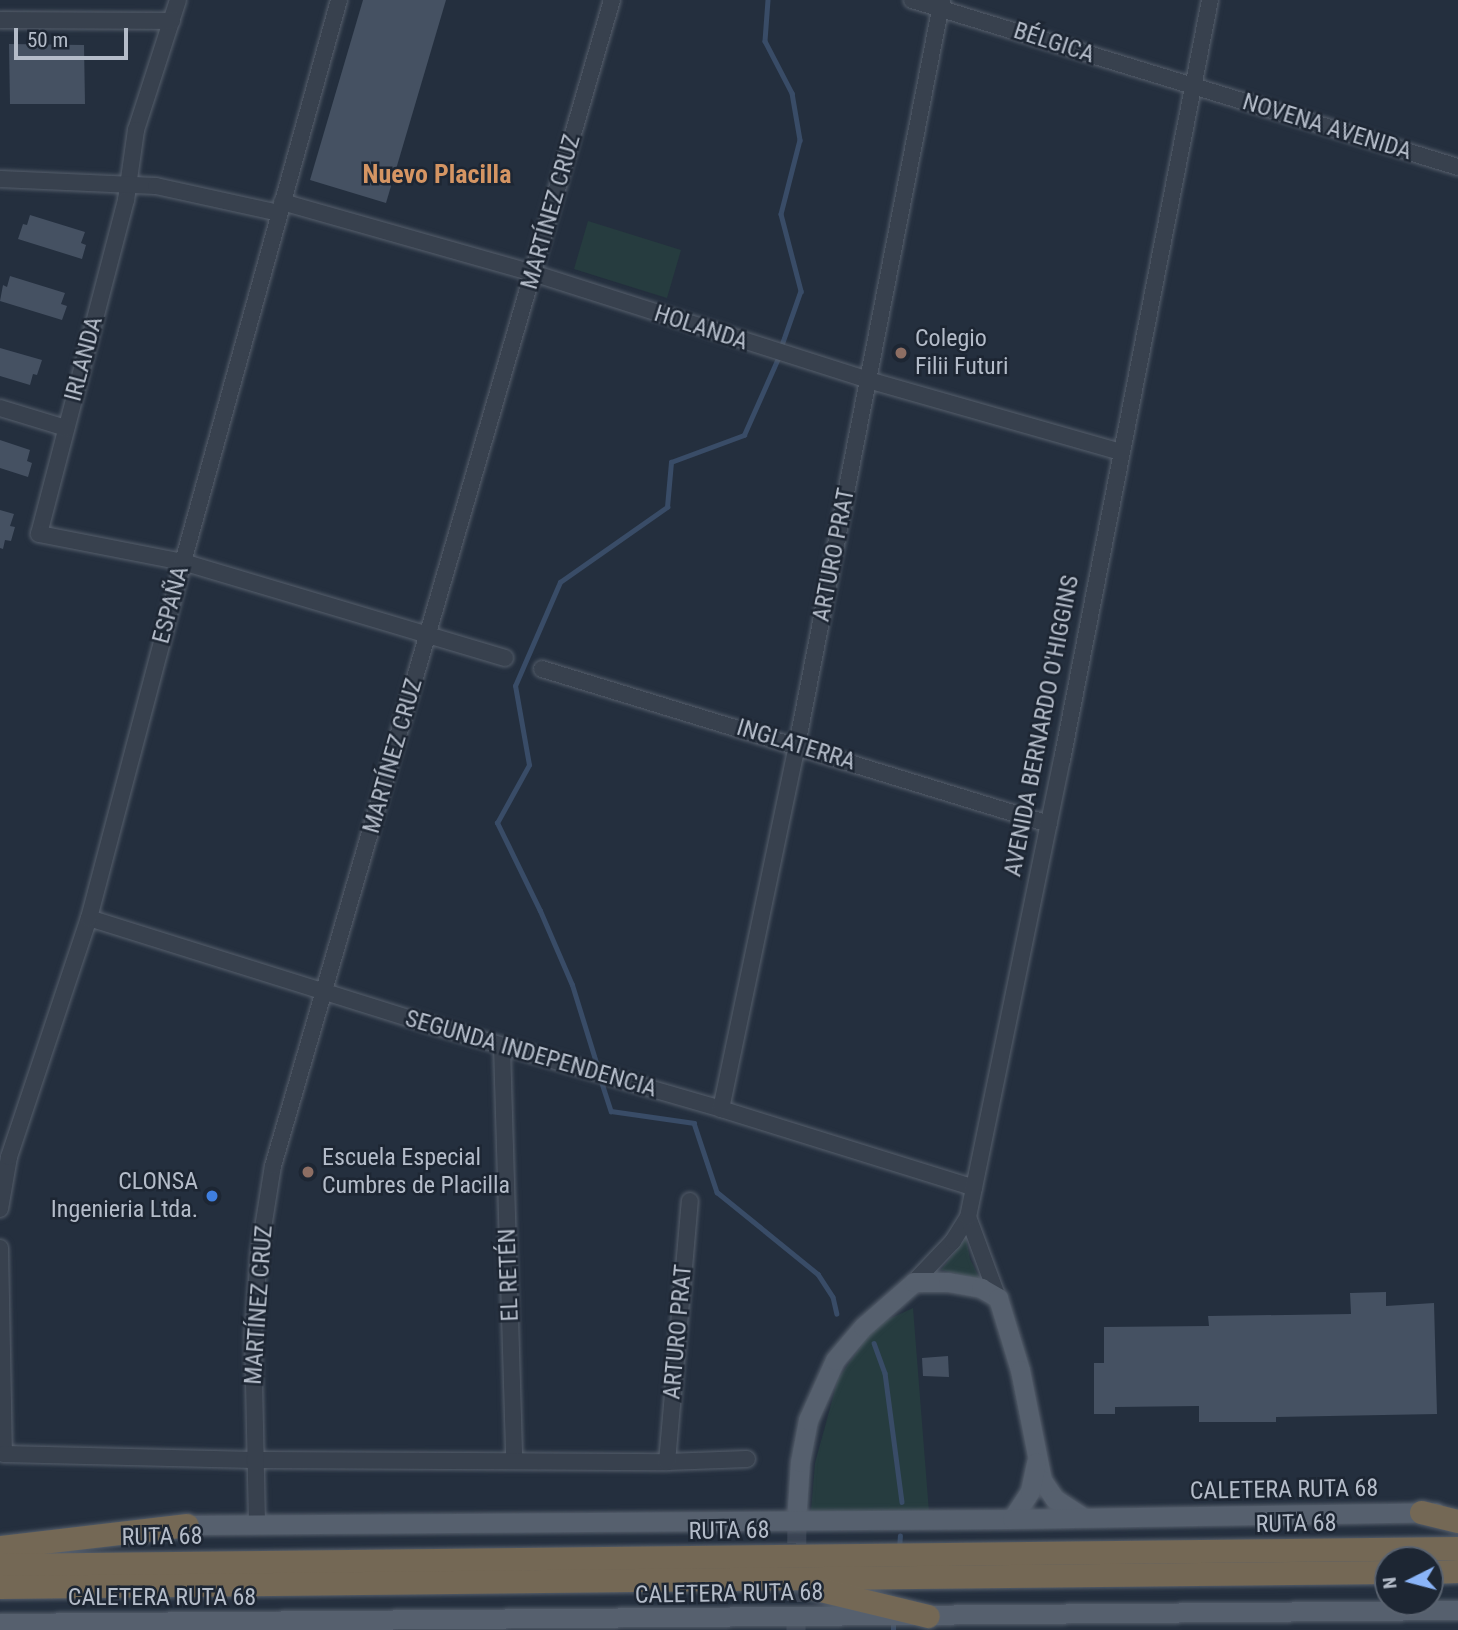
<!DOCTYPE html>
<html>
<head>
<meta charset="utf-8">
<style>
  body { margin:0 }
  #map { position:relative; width:1458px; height:1630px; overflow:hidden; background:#242f3e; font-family:"Roboto Condensed",sans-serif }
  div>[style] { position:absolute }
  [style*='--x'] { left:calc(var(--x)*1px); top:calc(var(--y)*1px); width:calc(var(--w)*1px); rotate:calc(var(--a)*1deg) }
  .green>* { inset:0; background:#263c3f }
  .stream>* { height:4.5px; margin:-2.25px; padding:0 2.25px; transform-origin:2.25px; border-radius:2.25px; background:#394c67 }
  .building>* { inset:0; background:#455162 }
  .major-tunnel>* { height:19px; margin-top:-9.5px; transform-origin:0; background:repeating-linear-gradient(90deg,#3a4453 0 19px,transparent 0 29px) }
  .roads { filter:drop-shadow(0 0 2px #565f6c) drop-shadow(0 0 2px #565f6c) }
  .minor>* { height:16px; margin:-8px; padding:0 8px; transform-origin:8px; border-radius:8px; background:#38414e }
  .major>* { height:19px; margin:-9.5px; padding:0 9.5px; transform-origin:9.5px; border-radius:9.5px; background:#56606e }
  .highway>* { height:23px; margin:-11.5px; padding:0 11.5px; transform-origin:11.5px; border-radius:11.5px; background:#746855 }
  .dots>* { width:19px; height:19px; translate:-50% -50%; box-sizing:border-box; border:4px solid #1d2633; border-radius:50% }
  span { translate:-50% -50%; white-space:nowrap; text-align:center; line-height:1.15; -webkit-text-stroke:5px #1d2633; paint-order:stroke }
  .street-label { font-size:24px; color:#b4bcc9 }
  .poi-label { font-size:24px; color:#b4bcc9 }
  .left { translate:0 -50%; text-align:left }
  .right { translate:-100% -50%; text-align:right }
  .neighbourhood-label { font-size:26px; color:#d59563; font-weight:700 }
  .north { position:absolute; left:1374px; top:1546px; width:70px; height:70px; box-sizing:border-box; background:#1d2633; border:2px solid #59626f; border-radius:50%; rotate:264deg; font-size:19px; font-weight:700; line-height:28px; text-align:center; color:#b4bcc9 }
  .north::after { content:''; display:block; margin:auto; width:24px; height:32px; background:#8ab4f8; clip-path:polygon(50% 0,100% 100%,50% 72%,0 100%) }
  .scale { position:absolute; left:14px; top:28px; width:114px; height:32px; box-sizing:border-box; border:4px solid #b4bcc9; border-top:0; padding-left:9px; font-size:21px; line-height:24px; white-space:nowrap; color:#b4bcc9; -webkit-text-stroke:5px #1d2633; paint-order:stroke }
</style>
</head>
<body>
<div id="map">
  <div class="green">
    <i style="clip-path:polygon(588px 221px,681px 250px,667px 298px,574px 269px)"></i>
    <i style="clip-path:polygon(966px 1238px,970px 1259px,980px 1279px,941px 1270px)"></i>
    <i style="clip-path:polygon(913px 1308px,929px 1512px,811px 1511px,815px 1463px,838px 1379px,868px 1336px,887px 1320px)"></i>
  </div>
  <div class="stream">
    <i style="--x:768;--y:0;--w:41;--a:94.2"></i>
    <i style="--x:765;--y:41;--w:59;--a:62.6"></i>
    <i style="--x:792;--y:93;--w:48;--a:80.3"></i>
    <i style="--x:800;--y:140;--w:76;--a:104.4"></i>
    <i style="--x:781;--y:214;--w:80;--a:75.4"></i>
    <i style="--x:801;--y:291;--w:60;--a:109.3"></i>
    <i style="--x:598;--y:1069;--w:88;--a:-107.2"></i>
    <i style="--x:572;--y:985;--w:81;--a:-113.4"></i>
    <i style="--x:540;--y:911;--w:98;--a:-116"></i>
    <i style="--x:497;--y:823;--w:66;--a:-61.1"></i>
    <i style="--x:529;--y:765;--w:80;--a:-100"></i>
    <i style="--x:515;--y:686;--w:113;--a:-66.6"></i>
    <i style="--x:560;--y:582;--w:131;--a:-35"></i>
    <i style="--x:667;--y:507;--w:45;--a:-84.9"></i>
    <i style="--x:671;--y:462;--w:78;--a:-20.3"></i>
    <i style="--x:744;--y:435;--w:86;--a:-66.1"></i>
    <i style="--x:600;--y:1077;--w:36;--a:72"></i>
    <i style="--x:611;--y:1111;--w:84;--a:8.2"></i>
    <i style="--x:694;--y:1123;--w:73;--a:71.6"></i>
    <i style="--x:717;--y:1192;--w:130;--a:39.1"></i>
    <i style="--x:818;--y:1274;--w:27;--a:57"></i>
    <i style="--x:833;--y:1297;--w:17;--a:77"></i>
    <i style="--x:874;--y:1343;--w:32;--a:70"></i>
    <i style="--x:885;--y:1373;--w:130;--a:82.5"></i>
    <i style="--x:899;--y:1549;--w:13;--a:-86"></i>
    <i style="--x:893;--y:1630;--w:10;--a:-90"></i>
  </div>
  <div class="building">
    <i style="clip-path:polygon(363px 0,446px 0,386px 203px,310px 180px)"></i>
    <i style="clip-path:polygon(9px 44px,84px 45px,85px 104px,10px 104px)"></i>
    <i style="clip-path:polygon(30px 215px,85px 232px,81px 243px,86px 245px,82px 259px,18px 239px,23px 224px,27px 225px)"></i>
    <i style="clip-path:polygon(10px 276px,65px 293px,61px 304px,67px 306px,62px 320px,0 301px,3px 285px,7px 287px)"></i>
    <i style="clip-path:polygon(0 348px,42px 360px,37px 375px,33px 374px,30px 385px,0 376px)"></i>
    <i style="clip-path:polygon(0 440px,30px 450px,27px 461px,32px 463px,28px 477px,0 468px)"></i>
    <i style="clip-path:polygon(0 510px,14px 514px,10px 526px,15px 527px,11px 541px,5px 540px,3px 549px,0 548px)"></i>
    <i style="clip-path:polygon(1386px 1292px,1386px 1306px,1434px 1303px,1437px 1414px,1276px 1417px,1276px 1422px,1199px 1422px,1199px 1406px,1115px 1407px,1115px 1414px,1094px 1414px,1094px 1363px,1104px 1363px,1104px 1327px,1209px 1326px,1208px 1316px,1351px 1314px,1350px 1293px)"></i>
    <i style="clip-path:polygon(948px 1356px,949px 1377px,923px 1376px,922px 1358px)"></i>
  </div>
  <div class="major-tunnel">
    <i style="--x:796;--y:1630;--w:122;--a:-89.5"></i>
  </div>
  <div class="roads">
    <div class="minor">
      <i style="--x:178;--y:0;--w:137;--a:107.9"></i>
      <i style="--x:136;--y:130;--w:71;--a:98.1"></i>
      <i style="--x:126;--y:200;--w:345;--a:104.6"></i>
      <i style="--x:39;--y:534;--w:147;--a:11"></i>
      <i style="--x:183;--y:562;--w:336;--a:16.6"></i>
      <i style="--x:912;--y:0;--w:571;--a:17.01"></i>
      <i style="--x:0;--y:20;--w:172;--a:0.3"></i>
      <i style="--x:0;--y:179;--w:156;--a:2.6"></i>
      <i style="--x:156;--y:186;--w:126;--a:12.4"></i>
      <i style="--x:282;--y:202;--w:261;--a:15.8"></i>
      <i style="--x:533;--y:273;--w:352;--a:17.7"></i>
      <i style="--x:868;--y:380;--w:263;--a:15.9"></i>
      <i style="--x:0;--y:408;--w:69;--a:16.9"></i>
      <i style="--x:542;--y:669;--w:530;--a:17"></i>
      <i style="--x:89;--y:918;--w:362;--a:17.4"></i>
      <i style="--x:434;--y:1026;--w:299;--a:16.1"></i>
      <i style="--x:721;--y:1109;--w:265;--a:17.3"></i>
      <i style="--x:502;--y:1047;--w:414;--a:88.3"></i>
      <i style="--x:721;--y:1109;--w:372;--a:-78.2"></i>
      <i style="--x:797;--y:745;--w:759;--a:-78.99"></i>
      <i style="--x:0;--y:1209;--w:53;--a:-80.2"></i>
      <i style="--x:9;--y:1157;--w:252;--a:-71.5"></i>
      <i style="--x:89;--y:918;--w:368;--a:-75.2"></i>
      <i style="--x:183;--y:562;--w:583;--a:-74.49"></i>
      <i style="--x:0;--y:1248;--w:206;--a:88.9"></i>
      <i style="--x:4;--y:1454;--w:250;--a:1.4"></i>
      <i style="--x:254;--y:1460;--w:413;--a:0.3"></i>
      <i style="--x:667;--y:1462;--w:80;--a:-2.1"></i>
      <i style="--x:914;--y:1282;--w:57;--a:-46.4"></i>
      <i style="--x:953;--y:1241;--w:28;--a:-58"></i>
      <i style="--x:998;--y:1298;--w:86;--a:-110.3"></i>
      <i style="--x:968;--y:1217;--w:467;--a:-78.4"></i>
      <i style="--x:1062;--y:760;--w:774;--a:-78.98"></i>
      <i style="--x:667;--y:1462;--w:262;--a:-85"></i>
      <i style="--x:257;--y:1524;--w:188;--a:-91.2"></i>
      <i style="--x:253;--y:1336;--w:83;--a:-85.9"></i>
      <i style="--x:259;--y:1253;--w:88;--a:-80.9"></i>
      <i style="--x:273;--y:1166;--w:1214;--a:-73.79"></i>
    </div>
    <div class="major">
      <i style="--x:797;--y:1508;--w:46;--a:-86.3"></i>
      <i style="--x:800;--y:1462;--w:43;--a:-79.2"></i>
      <i style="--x:808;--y:1420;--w:66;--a:-65.8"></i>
      <i style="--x:835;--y:1360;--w:43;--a:-49.7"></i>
      <i style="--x:863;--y:1327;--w:68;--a:-41.4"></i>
      <i style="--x:914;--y:1282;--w:34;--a:0"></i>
      <i style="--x:948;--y:1282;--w:34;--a:10"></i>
      <i style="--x:981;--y:1288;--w:20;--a:30"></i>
      <i style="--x:998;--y:1298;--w:75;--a:73"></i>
      <i style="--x:1020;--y:1370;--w:112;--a:78.7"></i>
      <i style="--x:1042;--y:1480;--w:23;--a:56"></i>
      <i style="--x:1055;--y:1499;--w:33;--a:33"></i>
      <i style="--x:1012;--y:1519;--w:33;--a:-57"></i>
      <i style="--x:1030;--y:1491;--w:29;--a:-78"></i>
      <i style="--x:187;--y:1525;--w:825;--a:-0.42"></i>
      <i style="--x:1012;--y:1519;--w:424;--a:-0.9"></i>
      <i style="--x:0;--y:1623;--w:1458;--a:-0.51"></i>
    </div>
    <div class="highway">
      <i style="--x:1421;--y:1512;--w:38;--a:14"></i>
      <i style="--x:0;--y:1547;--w:188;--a:-6.7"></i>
      <i style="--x:0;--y:1565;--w:1458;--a:-0.67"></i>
      <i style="--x:1430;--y:1572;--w:28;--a:-2"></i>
      <i style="--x:0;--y:1587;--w:1388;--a:-0.62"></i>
      <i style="--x:812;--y:1588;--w:119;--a:13.6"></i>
    </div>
  </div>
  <div class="dots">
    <i style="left:901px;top:353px;background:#8d6e63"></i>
    <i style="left:308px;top:1172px;background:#8d6e63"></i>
    <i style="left:212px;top:1196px;background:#3f7fe0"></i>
  </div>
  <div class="street-label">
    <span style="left:1054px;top:43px;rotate:18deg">BÉLGICA</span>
    <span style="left:1327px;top:127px;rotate:17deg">NOVENA AVENIDA</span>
    <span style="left:551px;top:212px;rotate:-74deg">MARTÍNEZ CRUZ</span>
    <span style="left:701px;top:328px;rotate:18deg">HOLANDA</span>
    <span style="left:84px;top:359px;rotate:-75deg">IRLANDA</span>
    <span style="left:834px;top:555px;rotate:-79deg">ARTURO PRAT</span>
    <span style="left:171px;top:605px;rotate:-75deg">ESPAÑA</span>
    <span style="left:1042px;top:726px;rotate:-79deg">AVENIDA BERNARDO O'HIGGINS</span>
    <span style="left:796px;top:745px;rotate:17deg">INGLATERRA</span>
    <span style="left:393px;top:756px;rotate:-74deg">MARTÍNEZ CRUZ</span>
    <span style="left:531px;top:1054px;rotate:16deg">SEGUNDA INDEPENDENCIA</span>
    <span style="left:509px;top:1275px;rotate:-92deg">EL RETÉN</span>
    <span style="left:259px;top:1305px;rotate:-86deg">MARTÍNEZ CRUZ</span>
    <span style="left:678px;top:1332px;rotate:-85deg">ARTURO PRAT</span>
    <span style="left:1284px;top:1490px;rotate:-1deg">CALETERA RUTA 68</span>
    <span style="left:1296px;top:1524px;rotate:-1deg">RUTA 68</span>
    <span style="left:729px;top:1531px;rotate:-1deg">RUTA 68</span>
    <span style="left:162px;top:1537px;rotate:-1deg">RUTA 68</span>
    <span style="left:729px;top:1594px;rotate:-1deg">CALETERA RUTA 68</span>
    <span style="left:162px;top:1598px">CALETERA RUTA 68</span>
  </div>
  <div class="poi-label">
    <span class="left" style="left:915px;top:353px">Colegio<br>Filii Futuri</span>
    <span class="left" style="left:322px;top:1172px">Escuela Especial<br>Cumbres de Placilla</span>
    <span class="right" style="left:198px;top:1196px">CLONSA<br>Ingenieria Ltda.</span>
  </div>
  <div class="neighbourhood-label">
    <span style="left:437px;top:175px">Nuevo Placilla</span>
  </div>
  <div class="north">N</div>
  <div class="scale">50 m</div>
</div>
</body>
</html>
